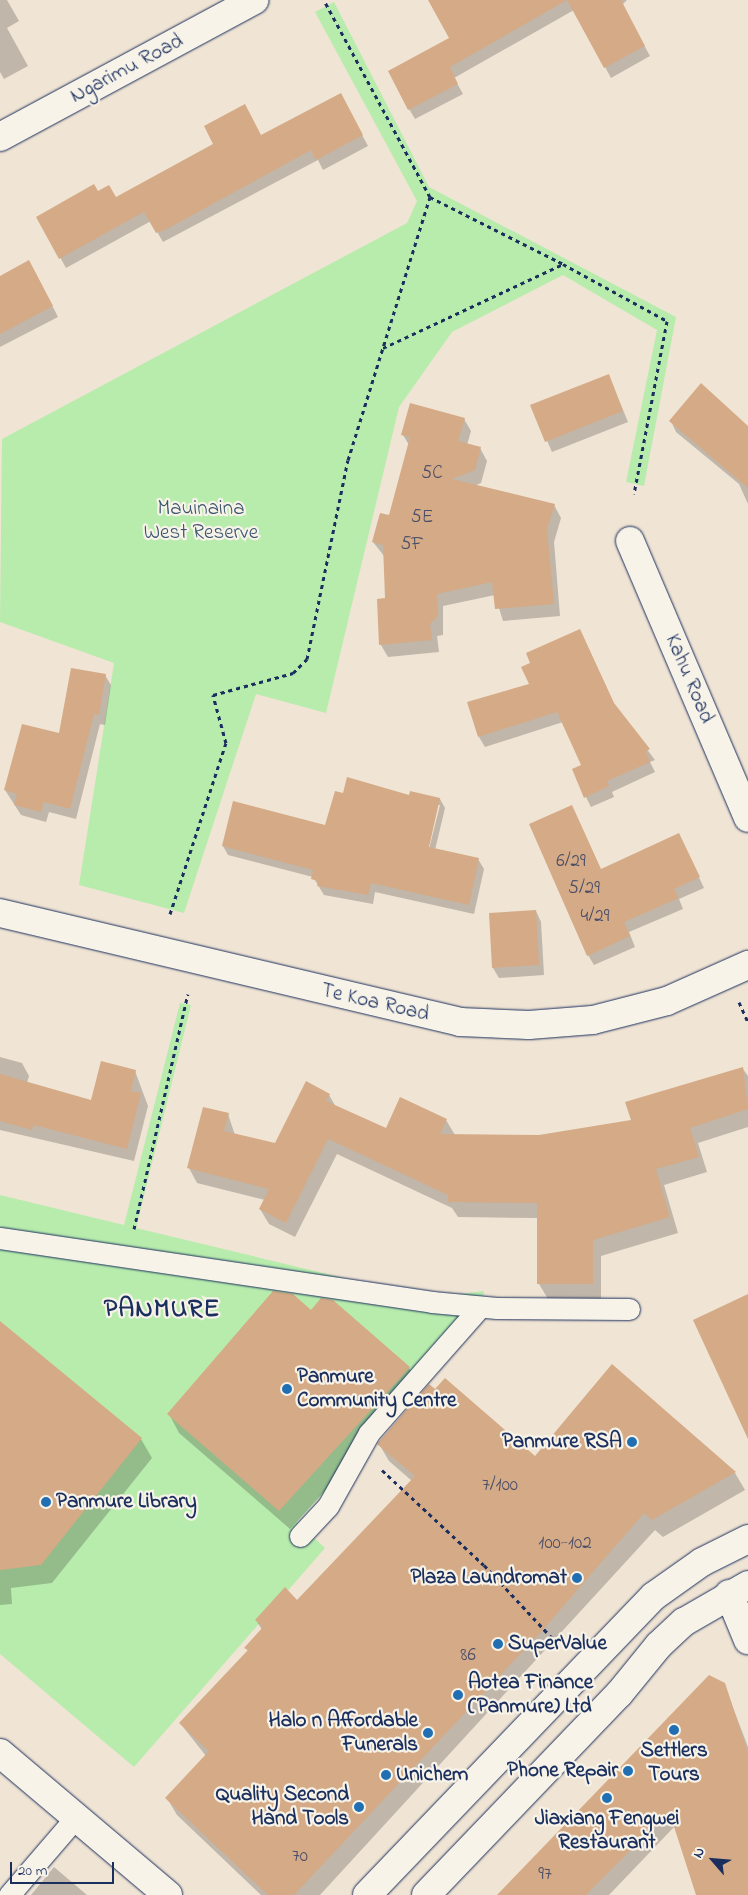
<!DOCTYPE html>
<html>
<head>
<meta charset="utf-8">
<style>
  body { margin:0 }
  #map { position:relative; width:748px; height:1895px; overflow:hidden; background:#f0e4d4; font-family:"Indie Flower",sans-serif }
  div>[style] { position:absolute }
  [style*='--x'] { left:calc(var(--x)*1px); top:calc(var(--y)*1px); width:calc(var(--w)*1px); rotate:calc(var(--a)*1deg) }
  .green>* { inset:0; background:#b8ecad }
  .shadow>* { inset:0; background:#0003 }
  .building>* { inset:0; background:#d5aa86 }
  .path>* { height:3px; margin-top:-1.5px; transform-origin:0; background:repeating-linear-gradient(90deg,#1b2f5e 0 4px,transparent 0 8px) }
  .roads { filter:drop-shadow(0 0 1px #1b2f5e) drop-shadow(0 0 1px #1b2f5e) }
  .lane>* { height:21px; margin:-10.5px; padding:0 10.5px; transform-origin:10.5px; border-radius:10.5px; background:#f7f3e8 }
  .street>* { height:28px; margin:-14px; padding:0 14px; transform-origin:14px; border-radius:14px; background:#f7f3e8 }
  .secondary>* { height:28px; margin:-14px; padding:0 14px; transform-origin:14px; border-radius:14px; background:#f7f3e8 }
  .dots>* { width:14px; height:14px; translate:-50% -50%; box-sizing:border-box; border:2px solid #f7f3e8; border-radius:50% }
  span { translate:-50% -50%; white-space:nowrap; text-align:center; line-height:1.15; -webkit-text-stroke:4.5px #f7f3e8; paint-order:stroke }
  .number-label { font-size:19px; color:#4a4e68 }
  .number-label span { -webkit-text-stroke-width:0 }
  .street-label { font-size:21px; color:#1b2f5e }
  .park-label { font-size:21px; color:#3a556e }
  .poi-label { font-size:21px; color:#1b2f5e; font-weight:700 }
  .left { translate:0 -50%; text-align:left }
  .right { translate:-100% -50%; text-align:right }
  .district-label { font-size:26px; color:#1b2f5e; font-weight:700; letter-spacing:1px }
  .north { position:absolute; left:688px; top:1835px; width:50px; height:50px; -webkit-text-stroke:4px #f7f3e8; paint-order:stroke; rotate:297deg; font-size:14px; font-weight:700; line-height:20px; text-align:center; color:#1b2f5e }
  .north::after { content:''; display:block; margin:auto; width:18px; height:22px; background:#1b2f5e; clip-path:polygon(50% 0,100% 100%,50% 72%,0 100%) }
  .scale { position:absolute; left:10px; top:1862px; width:104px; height:22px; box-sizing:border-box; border:2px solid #1b2f5e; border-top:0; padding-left:6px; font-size:15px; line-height:18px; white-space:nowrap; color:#1b2f5e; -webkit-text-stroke:4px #f7f3e8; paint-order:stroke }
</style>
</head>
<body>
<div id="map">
  <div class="green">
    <i style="clip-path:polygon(334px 2px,429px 187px,676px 317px,644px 486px,626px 482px,657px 330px,563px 275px,452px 332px,399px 407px,326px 713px,256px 694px,184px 913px,79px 885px,114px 663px,0 622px,2px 439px,407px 223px,417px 201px,315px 12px)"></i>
    <i style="clip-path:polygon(180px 1003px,191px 1005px,136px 1228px,427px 1298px,484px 1291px,478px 1323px,297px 1522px,325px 1548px,134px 1767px,0 1654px,0 1195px,124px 1225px)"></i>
  </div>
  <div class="shadow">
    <i style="clip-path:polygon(0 0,7px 0,19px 21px,7px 28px,28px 66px,4px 79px,0 72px)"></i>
    <i style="clip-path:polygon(443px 0,627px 0,622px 5px,650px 56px,611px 78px,574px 10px,454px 78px,463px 94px,415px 119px,409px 109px,451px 39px)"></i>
    <i style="clip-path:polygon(346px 105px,368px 146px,323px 170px,318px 160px,163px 242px,151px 221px,66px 268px,38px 217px,98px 193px,115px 198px)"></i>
    <i style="clip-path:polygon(35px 272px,58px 317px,0 347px,0 277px)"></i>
    <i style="clip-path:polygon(609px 376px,628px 422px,552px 452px,532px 406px)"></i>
    <i style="clip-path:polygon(464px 419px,471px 431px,467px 445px,480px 448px,487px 461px,481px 483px,474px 486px,554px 505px,561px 518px,554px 542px,560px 616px,503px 621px,495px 595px,443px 606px,443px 635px,437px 636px,439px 652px,388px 657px,381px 645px,386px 599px,384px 556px,373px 542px,390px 517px,409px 445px,403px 435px)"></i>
    <i style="clip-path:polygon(671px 421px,748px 427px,748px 504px,739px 484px,676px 432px)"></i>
    <i style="clip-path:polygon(580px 631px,616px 708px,655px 760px,650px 762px,655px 772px,612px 792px,614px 797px,591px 807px,586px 797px,583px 766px,563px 722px,485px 747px,479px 737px)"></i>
    <i style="clip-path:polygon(105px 675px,111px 685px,105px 725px,100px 724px,76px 819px,49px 812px,46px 822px,21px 815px,5px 790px,60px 735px)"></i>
    <i style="clip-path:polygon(evenodd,343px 795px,440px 799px,445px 808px,435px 850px,478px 859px,484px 869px,474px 914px,375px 892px,373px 904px,324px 895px,313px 877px,228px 855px,223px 846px,326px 826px,343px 795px,437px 805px,440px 805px,428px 853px,426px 853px,437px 805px)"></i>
    <i style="clip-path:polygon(572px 807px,601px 870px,679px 835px,704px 888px,679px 899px,683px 909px,629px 932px,635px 947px,594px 965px,588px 955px)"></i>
    <i style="clip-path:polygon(536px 911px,541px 922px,544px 975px,499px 978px,493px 968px)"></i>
    <i style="clip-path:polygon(0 1057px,22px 1063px,29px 1076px,27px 1083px,92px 1101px,135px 1071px,148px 1106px,134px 1161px,0 1130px)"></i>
    <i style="clip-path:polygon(743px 1069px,748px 1076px,748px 1127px,698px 1143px,707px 1172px,664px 1185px,678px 1233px,601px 1256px,601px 1299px,548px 1299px,539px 1284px,538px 1218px,458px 1217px,452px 1208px,337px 1154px,295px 1237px,269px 1224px,260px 1209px,265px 1200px,197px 1183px,189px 1168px,228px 1114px,235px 1135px,275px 1145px,329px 1095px,336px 1107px,387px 1130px,446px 1120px,455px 1135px,539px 1136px,632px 1121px)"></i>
    <i style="clip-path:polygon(333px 1301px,409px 1368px,420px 1386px,290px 1529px,179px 1433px,169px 1414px,311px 1312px)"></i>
    <i style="clip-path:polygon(0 1323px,141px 1439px,152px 1458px,52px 1583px,11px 1588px,12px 1604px,0 1605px)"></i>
    <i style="clip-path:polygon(612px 1366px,735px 1473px,745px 1490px,663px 1537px,655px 1530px,320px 1895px,261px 1895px,177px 1815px,167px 1798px,206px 1756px,180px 1723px,248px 1651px,246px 1648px,262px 1630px,256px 1620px,297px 1602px,412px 1481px,389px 1461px,379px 1444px,535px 1457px)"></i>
    <i style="clip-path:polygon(724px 1684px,748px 1747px,748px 1895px,698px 1895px,675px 1826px,609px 1895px,501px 1895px)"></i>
    <i style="clip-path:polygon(54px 1867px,87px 1895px,31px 1895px)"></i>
  </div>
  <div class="building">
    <i style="clip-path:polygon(428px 0,621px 0,645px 46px,604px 68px,567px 0,450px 67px,458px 84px,408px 110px,388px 71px,449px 38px)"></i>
    <i style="clip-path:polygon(341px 93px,363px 135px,316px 160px,311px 150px,165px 230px,156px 233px,144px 212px,59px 259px,36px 217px,94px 184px,98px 191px,109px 185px,116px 197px,213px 144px,204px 126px,245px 104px,261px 135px)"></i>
    <i style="clip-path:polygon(29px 260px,53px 306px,0 334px,0 276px)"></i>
    <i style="clip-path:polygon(609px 374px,623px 411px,545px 442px,530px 405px)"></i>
    <i style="clip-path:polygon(701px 383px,748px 426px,748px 488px,669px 421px)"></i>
    <i style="clip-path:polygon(410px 403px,465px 418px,458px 441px,481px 447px,475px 470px,452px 479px,555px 504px,547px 529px,554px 604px,495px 609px,492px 582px,437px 594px,438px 616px,430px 624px,432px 640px,379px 645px,377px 599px,385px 598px,383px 545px,372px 542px,380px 513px,389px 515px,410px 437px,401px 435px)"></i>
    <i style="clip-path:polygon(580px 629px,614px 703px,650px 749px,646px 751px,650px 762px,607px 781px,609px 786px,584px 798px,572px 769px,581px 765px,557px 712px,478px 737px,467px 702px,529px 684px,521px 667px,530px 663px,526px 653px)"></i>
    <i style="clip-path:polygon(71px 668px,106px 674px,99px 715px,94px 714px,70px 809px,44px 802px,41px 812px,14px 805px,17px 794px,4px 790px,22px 724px,59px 733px)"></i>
    <i style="clip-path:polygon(347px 777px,409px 795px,410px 791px,440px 798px,429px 847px,479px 858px,469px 905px,371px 883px,368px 895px,317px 886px,318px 881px,311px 879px,313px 870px,222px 846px,233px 801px,325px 825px,335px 791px,343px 793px)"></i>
    <i style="clip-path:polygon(572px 805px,601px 869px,679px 833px,700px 877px,674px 889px,679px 898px,624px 922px,630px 936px,587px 956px,529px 824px)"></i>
    <i style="clip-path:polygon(536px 910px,539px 965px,492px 968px,489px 913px)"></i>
    <i style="clip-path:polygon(101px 1061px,136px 1070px,131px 1091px,141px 1093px,127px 1149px,34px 1125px,32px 1130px,0 1121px,0 1074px,91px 1100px)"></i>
    <i style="clip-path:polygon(743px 1067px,748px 1109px,690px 1128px,699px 1157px,656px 1169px,670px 1217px,593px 1240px,593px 1284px,537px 1284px,537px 1203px,448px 1202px,448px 1195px,328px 1139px,286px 1223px,259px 1209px,269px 1189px,187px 1168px,203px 1107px,229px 1113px,224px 1131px,275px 1143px,306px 1081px,330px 1094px,326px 1101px,386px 1128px,400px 1097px,447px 1119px,440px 1134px,539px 1135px,631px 1120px,625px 1102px)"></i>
    <i style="clip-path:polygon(273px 1291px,293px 1294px,311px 1310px,321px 1298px,333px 1300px,410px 1367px,279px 1511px,167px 1414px)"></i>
    <i style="clip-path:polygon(748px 1294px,748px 1439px,693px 1320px)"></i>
    <i style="clip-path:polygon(0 1321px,142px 1438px,41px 1565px,0 1570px)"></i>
    <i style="clip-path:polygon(612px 1364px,736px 1472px,652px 1520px,644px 1513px,540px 1633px,294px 1895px,268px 1895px,165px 1798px,209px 1751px,179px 1723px,248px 1650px,244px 1648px,263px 1627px,255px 1620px,285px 1587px,297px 1600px,415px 1476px,377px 1444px,429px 1384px,435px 1389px,445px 1378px,535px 1456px)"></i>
    <i style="clip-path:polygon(709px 1675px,725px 1683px,748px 1753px,748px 1895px,696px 1895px,669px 1811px,586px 1895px,497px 1895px)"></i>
  </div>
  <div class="path">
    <i style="--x:430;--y:197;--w:149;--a:26.7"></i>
    <i style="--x:383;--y:348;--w:199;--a:-25"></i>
    <i style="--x:563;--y:264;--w:119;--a:28.7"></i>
    <i style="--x:667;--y:321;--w:176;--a:100.8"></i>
    <i style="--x:170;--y:914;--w:180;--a:-71.9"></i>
    <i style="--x:226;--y:743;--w:50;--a:-105.2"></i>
    <i style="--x:213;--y:695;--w:83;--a:-15.4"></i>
    <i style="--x:293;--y:673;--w:20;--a:-45"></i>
    <i style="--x:307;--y:659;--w:203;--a:-78.4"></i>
    <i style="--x:348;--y:460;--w:275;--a:-72.7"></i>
    <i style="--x:430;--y:197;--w:224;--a:-118.3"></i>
    <i style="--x:739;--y:1002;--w:22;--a:66"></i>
    <i style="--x:134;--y:1229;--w:241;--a:-77.1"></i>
    <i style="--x:382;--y:1470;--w:139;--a:43"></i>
    <i style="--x:484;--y:1565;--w:100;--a:47"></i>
  </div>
  <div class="roads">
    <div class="lane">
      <i style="--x:0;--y:1238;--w:437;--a:8.4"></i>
      <i style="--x:432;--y:1302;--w:65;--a:5.3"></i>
      <i style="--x:497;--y:1308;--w:132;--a:0.4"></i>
      <i style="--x:300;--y:1536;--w:41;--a:-47"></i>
      <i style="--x:328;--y:1506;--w:84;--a:-60.7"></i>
      <i style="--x:369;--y:1433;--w:168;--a:-48.6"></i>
      <i style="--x:9;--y:1895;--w:103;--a:-49.3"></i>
    </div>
    <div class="street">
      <i style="--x:0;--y:137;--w:289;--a:-28.3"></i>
      <i style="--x:630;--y:541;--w:301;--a:66.9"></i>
      <i style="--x:0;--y:913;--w:473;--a:13.3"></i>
      <i style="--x:460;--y:1022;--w:69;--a:2.5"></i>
      <i style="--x:529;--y:1025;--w:64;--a:-4.5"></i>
      <i style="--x:593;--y:1020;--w:76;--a:-14.4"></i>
      <i style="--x:667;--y:1001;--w:89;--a:-24"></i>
      <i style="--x:729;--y:1594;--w:50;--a:67.6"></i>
    </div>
    <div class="secondary">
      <i style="--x:0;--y:1753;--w:220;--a:40.2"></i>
      <i style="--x:367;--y:1895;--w:414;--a:-46.2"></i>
      <i style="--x:654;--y:1596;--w:59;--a:-35.3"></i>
      <i style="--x:702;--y:1562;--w:51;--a:-26.6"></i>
      <i style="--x:426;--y:1895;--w:279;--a:-46.2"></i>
      <i style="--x:619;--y:1694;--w:63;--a:-50.8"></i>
      <i style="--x:659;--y:1645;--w:34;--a:-43"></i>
      <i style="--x:684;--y:1622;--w:74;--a:-30"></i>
    </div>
  </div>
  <div class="dots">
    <i style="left:287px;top:1389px;background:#1f6fb2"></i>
    <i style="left:632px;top:1442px;background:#1f6fb2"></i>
    <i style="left:46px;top:1502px;background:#1f6fb2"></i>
    <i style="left:577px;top:1578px;background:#1f6fb2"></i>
    <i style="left:498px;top:1644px;background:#1f6fb2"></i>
    <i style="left:458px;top:1695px;background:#1f6fb2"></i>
    <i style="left:674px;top:1730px;background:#1f6fb2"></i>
    <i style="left:428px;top:1733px;background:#1f6fb2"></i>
    <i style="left:628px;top:1771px;background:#1f6fb2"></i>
    <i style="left:386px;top:1775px;background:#1f6fb2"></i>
    <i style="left:607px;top:1798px;background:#1f6fb2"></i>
    <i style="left:359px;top:1807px;background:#1f6fb2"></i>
  </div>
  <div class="number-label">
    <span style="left:432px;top:474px">5C</span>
    <span style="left:422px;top:518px">5E</span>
    <span style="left:412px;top:545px">5F</span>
    <span style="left:571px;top:862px">6/29</span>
    <span style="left:584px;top:889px">5/29</span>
    <span style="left:595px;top:917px">4/29</span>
    <span style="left:500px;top:1486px">7/100</span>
    <span style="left:565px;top:1544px">100-102</span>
    <span style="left:468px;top:1656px">86</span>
    <span style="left:300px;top:1857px">70</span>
    <span style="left:545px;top:1875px">97</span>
  </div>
  <div class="street-label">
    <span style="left:127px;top:69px;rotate:-28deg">Ngarimu Road</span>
    <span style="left:689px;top:679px;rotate:67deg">Kahu Road</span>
    <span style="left:375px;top:1003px;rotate:13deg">Te Koa Road</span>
  </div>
  <div class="park-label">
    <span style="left:201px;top:521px">Mauinaina<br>West Reserve</span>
  </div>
  <div class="poi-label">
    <span class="left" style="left:297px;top:1389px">Panmure<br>Community Centre</span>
    <span class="right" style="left:622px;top:1442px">Panmure RSA</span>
    <span class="left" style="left:56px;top:1502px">Panmure Library</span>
    <span class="right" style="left:567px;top:1578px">Plaza Laundromat</span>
    <span class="left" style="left:508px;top:1644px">SuperValue</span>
    <span class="left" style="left:468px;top:1695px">Aotea Finance<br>(Panmure) Ltd</span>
    <span class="right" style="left:418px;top:1733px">Halo n Affordable<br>Funerals</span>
    <span style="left:674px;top:1763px">Settlers<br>Tours</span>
    <span class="right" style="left:618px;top:1771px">Phone Repair</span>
    <span class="left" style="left:396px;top:1775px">Unichem</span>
    <span class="right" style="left:349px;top:1807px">Quality Second<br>Hand Tools</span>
    <span style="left:607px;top:1831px">Jiaxiang Fengwei<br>Restaurant</span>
  </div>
  <div class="district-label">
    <span style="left:162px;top:1311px">PANMURE</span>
  </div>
  <div class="north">N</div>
  <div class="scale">20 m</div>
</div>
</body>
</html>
